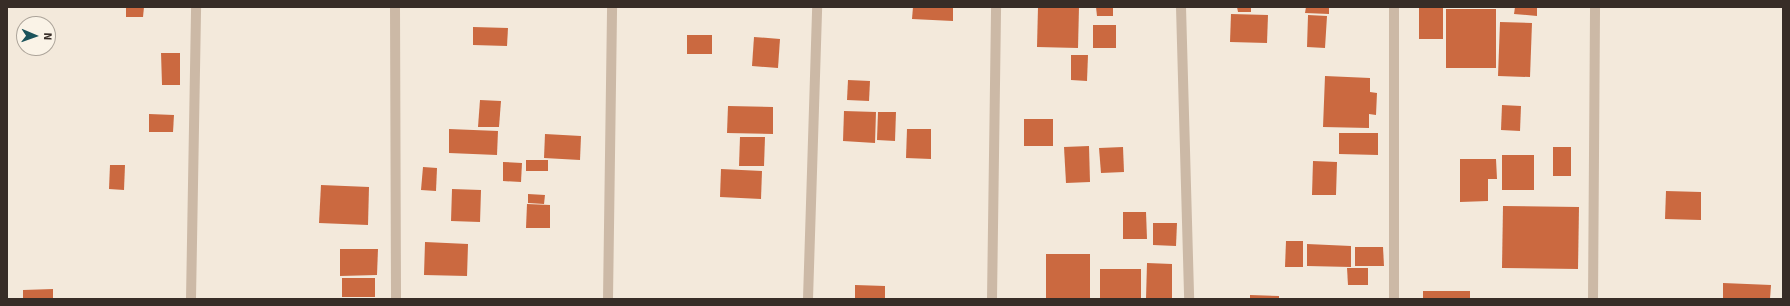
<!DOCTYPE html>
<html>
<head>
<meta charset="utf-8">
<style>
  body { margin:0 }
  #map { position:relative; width:1790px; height:306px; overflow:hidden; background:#f3e9db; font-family:Signika,sans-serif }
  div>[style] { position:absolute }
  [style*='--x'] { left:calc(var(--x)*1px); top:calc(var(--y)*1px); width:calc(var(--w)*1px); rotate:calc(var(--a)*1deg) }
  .building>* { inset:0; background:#cb6940 }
  .minor>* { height:10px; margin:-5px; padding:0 5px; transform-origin:5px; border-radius:5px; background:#ccb9a6 }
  span { translate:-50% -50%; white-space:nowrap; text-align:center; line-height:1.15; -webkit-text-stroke:3px #faf3e7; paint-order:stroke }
  .frame { position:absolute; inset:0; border:8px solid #372d27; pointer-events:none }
  .north { position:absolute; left:16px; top:16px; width:40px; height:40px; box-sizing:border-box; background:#faf3e7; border:1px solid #aca49a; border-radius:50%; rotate:92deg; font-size:11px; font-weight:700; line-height:16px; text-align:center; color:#372d27 }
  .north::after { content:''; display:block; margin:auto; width:14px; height:18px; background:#1b535b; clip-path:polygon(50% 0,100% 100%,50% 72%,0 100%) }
</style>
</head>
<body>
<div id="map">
  <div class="building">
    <i style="clip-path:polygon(126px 7px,144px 7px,143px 17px,126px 17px)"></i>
    <i style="clip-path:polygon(913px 7px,953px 7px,953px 21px,912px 19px)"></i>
    <i style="clip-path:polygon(1038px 7px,1079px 7px,1078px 48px,1037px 47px)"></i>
    <i style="clip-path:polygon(1096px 7px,1113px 7px,1113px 16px,1097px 16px)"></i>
    <i style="clip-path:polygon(1237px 7px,1251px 7px,1251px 12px,1238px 12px)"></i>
    <i style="clip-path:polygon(1306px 7px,1329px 7px,1329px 14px,1305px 13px)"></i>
    <i style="clip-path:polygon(1419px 7px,1443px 7px,1443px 39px,1419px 39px)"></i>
    <i style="clip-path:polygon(1515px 7px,1537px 7px,1537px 16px,1514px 14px)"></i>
    <i style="clip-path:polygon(1446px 9px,1496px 9px,1496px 68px,1446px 68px)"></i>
    <i style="clip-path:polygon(1231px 14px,1268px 15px,1267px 43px,1230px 42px)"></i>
    <i style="clip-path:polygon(1308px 15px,1327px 16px,1325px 48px,1307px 47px)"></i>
    <i style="clip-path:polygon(1500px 22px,1532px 23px,1530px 77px,1498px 76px)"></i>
    <i style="clip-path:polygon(1093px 25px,1116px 25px,1116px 48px,1093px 48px)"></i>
    <i style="clip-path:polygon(473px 27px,508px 28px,507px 46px,473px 45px)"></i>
    <i style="clip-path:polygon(687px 35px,712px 35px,712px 54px,687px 54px)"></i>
    <i style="clip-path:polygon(754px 37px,780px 39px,778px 68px,752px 66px)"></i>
    <i style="clip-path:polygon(161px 53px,180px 53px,180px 85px,162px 85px)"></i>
    <i style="clip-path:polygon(1071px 55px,1088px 55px,1087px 81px,1071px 80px)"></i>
    <i style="clip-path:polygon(1325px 76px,1370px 78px,1370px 92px,1377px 93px,1376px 115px,1369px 114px,1369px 128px,1323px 127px)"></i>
    <i style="clip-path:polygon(848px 80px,870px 81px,869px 101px,847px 100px)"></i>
    <i style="clip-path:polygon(480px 100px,501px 101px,499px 127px,478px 127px)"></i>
    <i style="clip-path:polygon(1502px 105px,1521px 106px,1520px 131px,1501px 130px)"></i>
    <i style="clip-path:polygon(728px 106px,773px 107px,773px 134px,727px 133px)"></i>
    <i style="clip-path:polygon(844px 111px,876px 112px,875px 143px,843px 141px)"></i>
    <i style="clip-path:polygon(878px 112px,896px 112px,895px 141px,877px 140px)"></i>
    <i style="clip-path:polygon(149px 114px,174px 115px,173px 132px,149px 132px)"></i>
    <i style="clip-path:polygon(1024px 119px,1053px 119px,1053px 146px,1024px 146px)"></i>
    <i style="clip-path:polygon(449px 129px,498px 131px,497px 155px,449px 153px)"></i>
    <i style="clip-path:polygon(907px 129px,931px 129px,931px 159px,906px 158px)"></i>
    <i style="clip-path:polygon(1339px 133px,1378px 133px,1378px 155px,1339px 154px)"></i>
    <i style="clip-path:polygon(545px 134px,581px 136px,580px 160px,544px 158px)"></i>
    <i style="clip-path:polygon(740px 137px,765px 137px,764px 166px,739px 166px)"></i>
    <i style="clip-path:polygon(1089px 146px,1090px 182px,1066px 183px,1064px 147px)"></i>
    <i style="clip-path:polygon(1123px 147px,1124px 172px,1101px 173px,1099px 148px)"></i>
    <i style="clip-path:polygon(1553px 147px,1571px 147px,1571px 176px,1553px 176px)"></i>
    <i style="clip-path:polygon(1502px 155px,1534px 155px,1534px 190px,1502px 190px)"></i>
    <i style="clip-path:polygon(1460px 159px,1496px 159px,1497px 179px,1488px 179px,1488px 201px,1460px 202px)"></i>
    <i style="clip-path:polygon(526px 160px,548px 160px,548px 171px,526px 171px)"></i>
    <i style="clip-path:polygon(1313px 161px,1337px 162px,1336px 195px,1312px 195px)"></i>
    <i style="clip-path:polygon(503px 162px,522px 163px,521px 182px,503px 181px)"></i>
    <i style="clip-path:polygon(110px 165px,125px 165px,124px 190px,109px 189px)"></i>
    <i style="clip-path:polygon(423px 167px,437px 168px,436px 191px,421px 190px)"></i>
    <i style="clip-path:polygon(721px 169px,762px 171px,761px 199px,720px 197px)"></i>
    <i style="clip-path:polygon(321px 185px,369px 187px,368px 225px,319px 223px)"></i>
    <i style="clip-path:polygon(452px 189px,481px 190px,480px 222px,451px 221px)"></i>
    <i style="clip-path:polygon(1666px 191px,1701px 192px,1701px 220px,1665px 219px)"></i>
    <i style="clip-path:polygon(528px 194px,545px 195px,544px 204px,528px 203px)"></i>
    <i style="clip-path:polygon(527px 204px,550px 205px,550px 228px,526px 228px)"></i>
    <i style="clip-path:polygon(1503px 206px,1579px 207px,1578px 269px,1502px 268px)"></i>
    <i style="clip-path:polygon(1123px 212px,1146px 212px,1147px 239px,1123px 239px)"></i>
    <i style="clip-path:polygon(1153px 223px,1177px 223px,1176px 246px,1153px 245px)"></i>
    <i style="clip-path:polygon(1286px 241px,1303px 241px,1303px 267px,1285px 267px)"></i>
    <i style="clip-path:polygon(425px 242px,468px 244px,467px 276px,424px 275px)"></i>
    <i style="clip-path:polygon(1307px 244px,1351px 246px,1351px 267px,1307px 266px)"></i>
    <i style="clip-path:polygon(1355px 247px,1383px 247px,1384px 266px,1355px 266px)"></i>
    <i style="clip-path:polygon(340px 249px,378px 249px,377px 275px,340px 276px)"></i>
    <i style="clip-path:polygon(1046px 254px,1090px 254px,1090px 299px,1046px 299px)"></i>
    <i style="clip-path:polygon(1147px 263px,1172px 264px,1172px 299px,1146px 299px)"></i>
    <i style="clip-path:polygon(1347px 268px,1368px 268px,1368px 285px,1348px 285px)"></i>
    <i style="clip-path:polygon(1100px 269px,1141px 269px,1141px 299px,1100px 299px)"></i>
    <i style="clip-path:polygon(342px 278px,375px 278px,375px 297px,342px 297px)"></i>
    <i style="clip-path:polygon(1723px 283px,1771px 285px,1770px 299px,1723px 299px)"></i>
    <i style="clip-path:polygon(855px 285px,885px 286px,885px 299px,855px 299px)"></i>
    <i style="clip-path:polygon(53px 289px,53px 299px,23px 299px,23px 290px)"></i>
    <i style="clip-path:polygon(1423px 291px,1470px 291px,1470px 299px,1423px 299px)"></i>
    <i style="clip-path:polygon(1250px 295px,1279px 296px,1279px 299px,1250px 299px)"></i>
  </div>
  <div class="minor">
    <i style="--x:395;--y:7;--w:292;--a:89.8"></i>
    <i style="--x:1181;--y:7;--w:292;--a:88.4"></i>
    <i style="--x:191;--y:299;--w:292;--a:-89"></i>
    <i style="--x:608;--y:299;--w:292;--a:-89.2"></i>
    <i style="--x:808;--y:299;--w:292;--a:-88.2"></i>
    <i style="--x:992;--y:299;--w:292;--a:-89.2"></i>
    <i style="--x:1394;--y:299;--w:292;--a:-90"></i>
    <i style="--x:1593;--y:299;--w:292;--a:-89.6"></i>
  </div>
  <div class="frame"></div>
  <div class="north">N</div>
</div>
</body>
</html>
